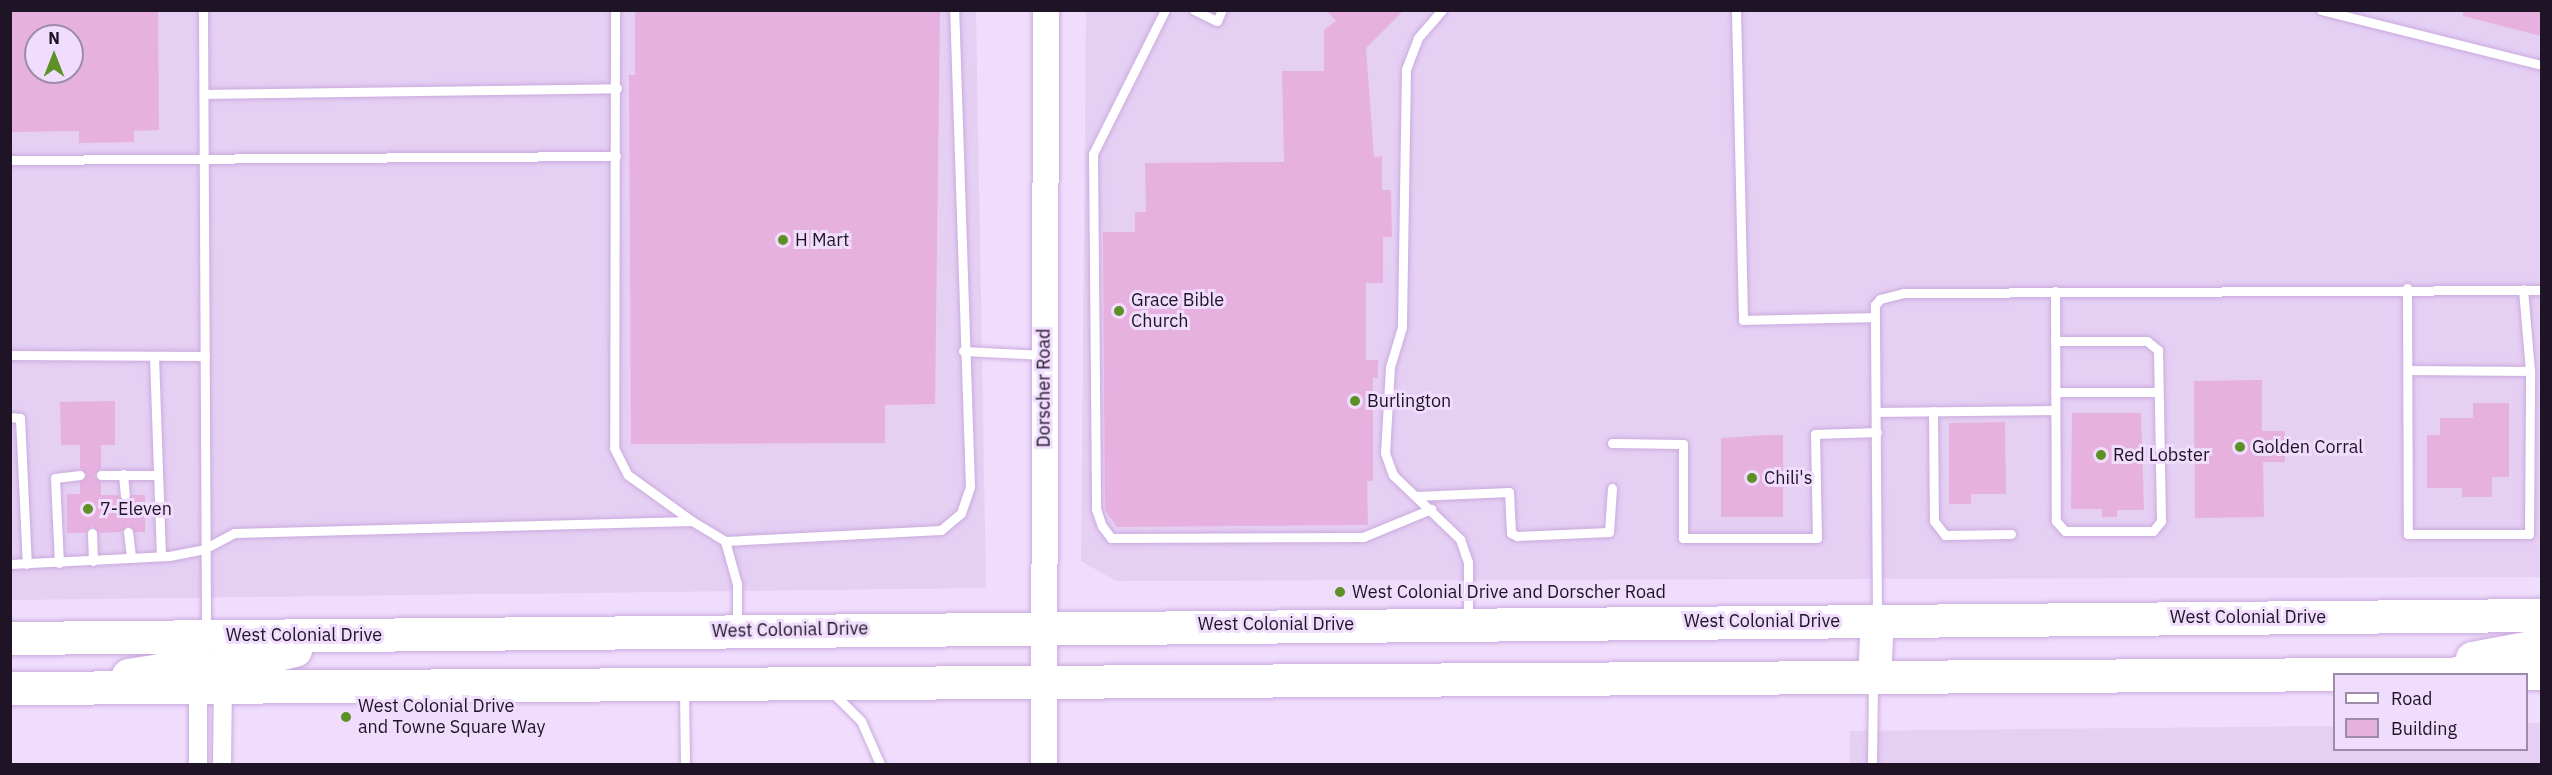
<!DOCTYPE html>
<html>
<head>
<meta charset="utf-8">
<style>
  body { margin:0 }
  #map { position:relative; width:2552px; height:775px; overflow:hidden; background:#f0ddfd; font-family:"IBM Plex Sans",sans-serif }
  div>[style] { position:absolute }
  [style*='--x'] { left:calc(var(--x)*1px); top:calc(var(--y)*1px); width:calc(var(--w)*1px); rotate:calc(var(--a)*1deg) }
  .built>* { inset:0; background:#e5cff3 }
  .building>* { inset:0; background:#e7b1df }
  .roads { filter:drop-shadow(0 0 2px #caaade) drop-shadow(0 0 2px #caaade) }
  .lane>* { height:9px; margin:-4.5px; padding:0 4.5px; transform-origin:4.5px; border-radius:4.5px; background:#fff }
  .street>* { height:18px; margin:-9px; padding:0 9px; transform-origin:9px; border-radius:9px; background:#fff }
  .secondary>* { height:26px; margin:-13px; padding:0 13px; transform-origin:13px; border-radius:13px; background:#fff }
  .highway>* { height:33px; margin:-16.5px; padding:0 16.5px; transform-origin:16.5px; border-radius:16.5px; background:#fff }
  .dots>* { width:16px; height:16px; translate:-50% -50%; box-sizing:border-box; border:3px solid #f0ddfd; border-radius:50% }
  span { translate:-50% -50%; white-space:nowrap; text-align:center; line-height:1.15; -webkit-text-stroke:6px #f0ddfd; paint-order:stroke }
  .poi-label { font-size:18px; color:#1f1326 }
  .left { translate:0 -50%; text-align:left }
  .street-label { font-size:18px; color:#1f1326 }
  .frame { position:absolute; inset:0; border:12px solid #1f1326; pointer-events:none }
  .legend { position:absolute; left:2333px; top:673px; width:195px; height:78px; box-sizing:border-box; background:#f0ddfd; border:2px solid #9c8ca7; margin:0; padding:8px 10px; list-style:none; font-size:18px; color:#1f1326 }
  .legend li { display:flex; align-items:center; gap:12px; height:30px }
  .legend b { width:30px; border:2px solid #9c8ca7 }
  .north { position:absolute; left:24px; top:24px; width:60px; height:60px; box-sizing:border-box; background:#f0ddfd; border:2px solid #9c8ca7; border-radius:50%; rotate:0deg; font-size:16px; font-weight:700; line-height:24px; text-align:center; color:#1f1326 }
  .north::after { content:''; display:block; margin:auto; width:21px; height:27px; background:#5d9027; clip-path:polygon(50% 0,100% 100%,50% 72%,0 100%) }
</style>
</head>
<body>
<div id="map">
  <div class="built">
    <i style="clip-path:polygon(evenodd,10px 11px,976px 11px,986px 588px,11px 600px,10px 11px,36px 36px,72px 36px,72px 72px,36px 72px,36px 36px)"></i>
    <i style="clip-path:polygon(1086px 11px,2541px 11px,2541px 577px,1116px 581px,1081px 561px)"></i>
    <i style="clip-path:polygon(2527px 723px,2541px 723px,2542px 764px,1850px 764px,1850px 731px,2334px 726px,2334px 750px,2526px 750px)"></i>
  </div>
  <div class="building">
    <i style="clip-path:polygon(evenodd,10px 10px,158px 10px,159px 130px,134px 131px,134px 142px,79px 143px,79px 131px,10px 132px,10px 10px,36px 36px,72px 36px,72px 72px,36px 72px,36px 36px)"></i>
    <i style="clip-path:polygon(635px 10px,940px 10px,935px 404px,885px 405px,885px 443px,631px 444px,629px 75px,635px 75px)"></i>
    <i style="clip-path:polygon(1326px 10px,1404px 10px,1366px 48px,1374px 157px,1382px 156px,1382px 190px,1391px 190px,1392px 237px,1383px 237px,1383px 283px,1366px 283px,1366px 360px,1378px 360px,1378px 378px,1373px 378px,1373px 481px,1367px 481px,1368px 525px,1117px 527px,1105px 510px,1103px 232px,1135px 232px,1135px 212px,1146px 212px,1145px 163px,1284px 162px,1282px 71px,1324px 71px,1324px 30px,1336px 21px)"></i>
    <i style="clip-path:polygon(2463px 10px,2541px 10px,2541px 36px,2463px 16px)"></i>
    <i style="clip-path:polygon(2262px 380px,2262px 431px,2285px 431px,2285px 462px,2263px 462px,2264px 517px,2195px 518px,2194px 381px)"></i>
    <i style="clip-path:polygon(115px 401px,115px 445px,101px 445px,101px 468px,94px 476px,101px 482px,101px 495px,118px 495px,125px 502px,132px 495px,145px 495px,145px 532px,135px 532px,128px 525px,121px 532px,99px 533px,92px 526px,85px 533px,67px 533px,67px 494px,80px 494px,80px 482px,87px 475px,80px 468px,80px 445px,61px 445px,60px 402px)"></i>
    <i style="clip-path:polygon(2473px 403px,2509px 403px,2509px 477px,2492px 477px,2492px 497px,2462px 497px,2462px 488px,2427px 488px,2427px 435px,2440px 435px,2440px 418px,2473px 418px)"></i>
    <i style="clip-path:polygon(2072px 413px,2141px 413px,2144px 510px,2117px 510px,2117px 517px,2102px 517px,2102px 509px,2071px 509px)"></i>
    <i style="clip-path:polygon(2005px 422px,2006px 494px,1971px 494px,1971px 504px,1949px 504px,1949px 423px)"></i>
    <i style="clip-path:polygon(1767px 435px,1783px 435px,1783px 517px,1721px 517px,1721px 438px)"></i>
  </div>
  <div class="roads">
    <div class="lane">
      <i style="--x:203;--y:10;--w:622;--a:89.72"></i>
      <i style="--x:615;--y:10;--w:438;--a:90.1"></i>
      <i style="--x:614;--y:448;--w:30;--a:63"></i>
      <i style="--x:628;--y:475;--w:79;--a:35.7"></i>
      <i style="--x:1165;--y:10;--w:161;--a:116.6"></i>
      <i style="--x:1093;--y:154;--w:355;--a:89.5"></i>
      <i style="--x:1096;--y:509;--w:18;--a:71"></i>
      <i style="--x:1102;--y:526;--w:15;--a:53"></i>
      <i style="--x:1111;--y:538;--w:252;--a:-0.2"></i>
      <i style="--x:1363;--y:537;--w:74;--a:-22.4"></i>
      <i style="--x:1194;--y:10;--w:25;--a:26"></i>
      <i style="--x:1217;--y:21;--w:12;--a:-66"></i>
      <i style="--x:1442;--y:10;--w:37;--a:131"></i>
      <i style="--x:1418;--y:38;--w:33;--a:111"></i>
      <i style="--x:1406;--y:69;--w:258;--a:90.9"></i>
      <i style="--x:1402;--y:327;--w:42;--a:106.7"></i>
      <i style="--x:1390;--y:367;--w:86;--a:93.3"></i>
      <i style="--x:1385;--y:453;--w:23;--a:70"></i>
      <i style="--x:1393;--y:475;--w:93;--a:43.7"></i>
      <i style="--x:1460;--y:539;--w:24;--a:71"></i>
      <i style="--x:1468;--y:562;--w:59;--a:90"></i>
      <i style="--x:1736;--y:10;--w:310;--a:88.7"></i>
      <i style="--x:1743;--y:320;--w:132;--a:-1.3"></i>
      <i style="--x:2321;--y:10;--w:228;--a:14"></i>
      <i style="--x:204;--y:94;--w:413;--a:-0.8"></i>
      <i style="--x:10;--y:160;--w:606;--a:-0.38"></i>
      <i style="--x:2407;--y:288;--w:246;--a:89.8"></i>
      <i style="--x:2408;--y:534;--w:121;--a:0"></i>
      <i style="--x:2529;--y:534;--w:163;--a:-89.6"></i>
      <i style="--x:2530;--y:371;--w:82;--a:-94.9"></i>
      <i style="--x:2055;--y:291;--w:230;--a:89.8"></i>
      <i style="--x:2056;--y:521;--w:13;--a:48"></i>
      <i style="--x:2065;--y:531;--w:88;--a:0"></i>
      <i style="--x:2153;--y:531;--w:13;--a:-51"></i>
      <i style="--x:2161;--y:521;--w:171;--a:-91"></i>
      <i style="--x:2158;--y:350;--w:14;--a:-141"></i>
      <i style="--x:2147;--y:341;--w:92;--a:180"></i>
      <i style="--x:963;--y:351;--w:81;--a:2.8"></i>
      <i style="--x:10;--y:355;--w:195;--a:0.3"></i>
      <i style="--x:154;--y:356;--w:200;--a:88"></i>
      <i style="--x:2408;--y:370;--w:122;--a:0.5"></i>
      <i style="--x:2055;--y:392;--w:103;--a:0"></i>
      <i style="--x:1933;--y:411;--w:110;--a:89.5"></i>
      <i style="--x:1934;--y:521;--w:18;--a:52"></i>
      <i style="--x:1945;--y:535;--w:66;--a:-0.9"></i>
      <i style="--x:1877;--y:412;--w:178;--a:-0.6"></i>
      <i style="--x:10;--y:417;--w:10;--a:6"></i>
      <i style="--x:20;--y:418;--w:146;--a:87.3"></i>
      <i style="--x:1612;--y:443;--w:71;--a:0.8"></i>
      <i style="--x:1683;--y:444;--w:94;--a:90"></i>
      <i style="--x:1683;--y:538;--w:134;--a:0"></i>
      <i style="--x:1817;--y:538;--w:104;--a:-91.1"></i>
      <i style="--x:1815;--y:434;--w:62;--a:-1.8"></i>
      <i style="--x:123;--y:474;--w:21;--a:85"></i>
      <i style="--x:101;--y:475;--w:57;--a:0"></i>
      <i style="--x:1416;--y:496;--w:93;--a:-2.5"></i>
      <i style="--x:1509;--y:492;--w:41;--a:87.2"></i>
      <i style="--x:1511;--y:533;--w:7;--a:27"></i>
      <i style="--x:1517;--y:536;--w:92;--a:-2.5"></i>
      <i style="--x:1609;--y:532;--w:44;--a:-86.1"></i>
      <i style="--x:128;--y:532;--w:26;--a:83"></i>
      <i style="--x:92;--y:533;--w:28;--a:88"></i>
      <i style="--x:725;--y:541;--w:45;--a:74.4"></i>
      <i style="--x:737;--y:584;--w:43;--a:90"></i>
      <i style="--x:59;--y:563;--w:85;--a:-92.7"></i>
      <i style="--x:55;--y:478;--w:25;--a:-7"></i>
      <i style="--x:10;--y:564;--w:159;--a:-2.9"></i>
      <i style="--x:169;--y:556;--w:36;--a:-11"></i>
      <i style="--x:204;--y:549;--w:34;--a:-28"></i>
      <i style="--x:234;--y:533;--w:458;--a:-1.5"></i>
      <i style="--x:692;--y:521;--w:39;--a:31"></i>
      <i style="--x:725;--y:541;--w:216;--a:-2.9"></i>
      <i style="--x:941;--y:530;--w:26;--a:-40"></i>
      <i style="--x:961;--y:513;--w:28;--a:-71"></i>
      <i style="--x:970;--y:487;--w:477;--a:-91.9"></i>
      <i style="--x:1877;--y:614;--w:309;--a:-90.4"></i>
      <i style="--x:1875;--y:305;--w:8;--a:-50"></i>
      <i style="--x:1880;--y:299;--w:25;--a:-14"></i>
      <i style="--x:1904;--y:293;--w:638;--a:-0.27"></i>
      <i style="--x:684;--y:690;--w:74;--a:89.2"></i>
      <i style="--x:833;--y:693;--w:40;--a:45"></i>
      <i style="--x:861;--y:721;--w:47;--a:66.2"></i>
      <i style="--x:1872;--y:764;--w:82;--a:-89.3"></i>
    </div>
    <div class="street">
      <i style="--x:198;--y:687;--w:77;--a:90"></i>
      <i style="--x:222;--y:764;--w:78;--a:-89.3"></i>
    </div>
    <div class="secondary">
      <i style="--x:1044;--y:764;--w:754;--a:-89.85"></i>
    </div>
    <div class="highway">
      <i style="--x:10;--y:638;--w:2532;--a:-0.52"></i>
      <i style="--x:2472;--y:658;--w:71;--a:-10.5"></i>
      <i style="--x:128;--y:675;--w:32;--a:-9"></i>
      <i style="--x:160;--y:670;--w:34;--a:-30"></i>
      <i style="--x:190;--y:653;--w:23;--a:-47"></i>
      <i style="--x:1874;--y:676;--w:56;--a:-86.9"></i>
      <i style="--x:198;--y:687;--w:31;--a:-40"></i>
      <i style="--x:222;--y:667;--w:75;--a:-13.1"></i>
      <i style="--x:10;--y:688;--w:2532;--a:-0.34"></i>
    </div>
  </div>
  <div class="dots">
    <i style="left:783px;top:240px;background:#5d9027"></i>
    <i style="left:1119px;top:311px;background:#5d9027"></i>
    <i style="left:1355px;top:401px;background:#5d9027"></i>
    <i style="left:2240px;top:447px;background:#5d9027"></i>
    <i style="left:2101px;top:455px;background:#5d9027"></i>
    <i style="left:1752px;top:478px;background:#5d9027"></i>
    <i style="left:88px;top:509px;background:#5d9027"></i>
    <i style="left:1340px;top:592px;background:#5d9027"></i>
    <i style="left:346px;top:717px;background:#5d9027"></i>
  </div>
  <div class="poi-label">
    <span class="left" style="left:795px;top:240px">H Mart</span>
    <span class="left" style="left:1131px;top:311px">Grace Bible<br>Church</span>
    <span class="left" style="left:1367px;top:401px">Burlington</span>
    <span class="left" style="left:2252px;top:447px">Golden Corral</span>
    <span class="left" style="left:2113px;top:455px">Red Lobster</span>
    <span class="left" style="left:1764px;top:478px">Chili's</span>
    <span class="left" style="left:100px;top:509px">7-Eleven</span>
    <span class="left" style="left:1352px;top:592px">West Colonial Drive and Dorscher Road</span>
    <span class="left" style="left:358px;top:717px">West Colonial Drive<br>and Towne Square Way</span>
  </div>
  <div class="street-label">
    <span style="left:1044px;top:388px;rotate:-90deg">Dorscher Road</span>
    <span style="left:2248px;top:617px">West Colonial Drive</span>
    <span style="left:1762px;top:621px">West Colonial Drive</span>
    <span style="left:1276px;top:624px">West Colonial Drive</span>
    <span style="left:790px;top:630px;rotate:-1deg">West Colonial Drive</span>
    <span style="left:304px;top:635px">West Colonial Drive</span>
  </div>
  <div class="frame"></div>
  <ul class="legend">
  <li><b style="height:8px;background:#fff"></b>Road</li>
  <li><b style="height:16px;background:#e7b1df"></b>Building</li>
  </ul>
  <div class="north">N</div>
</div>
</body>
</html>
